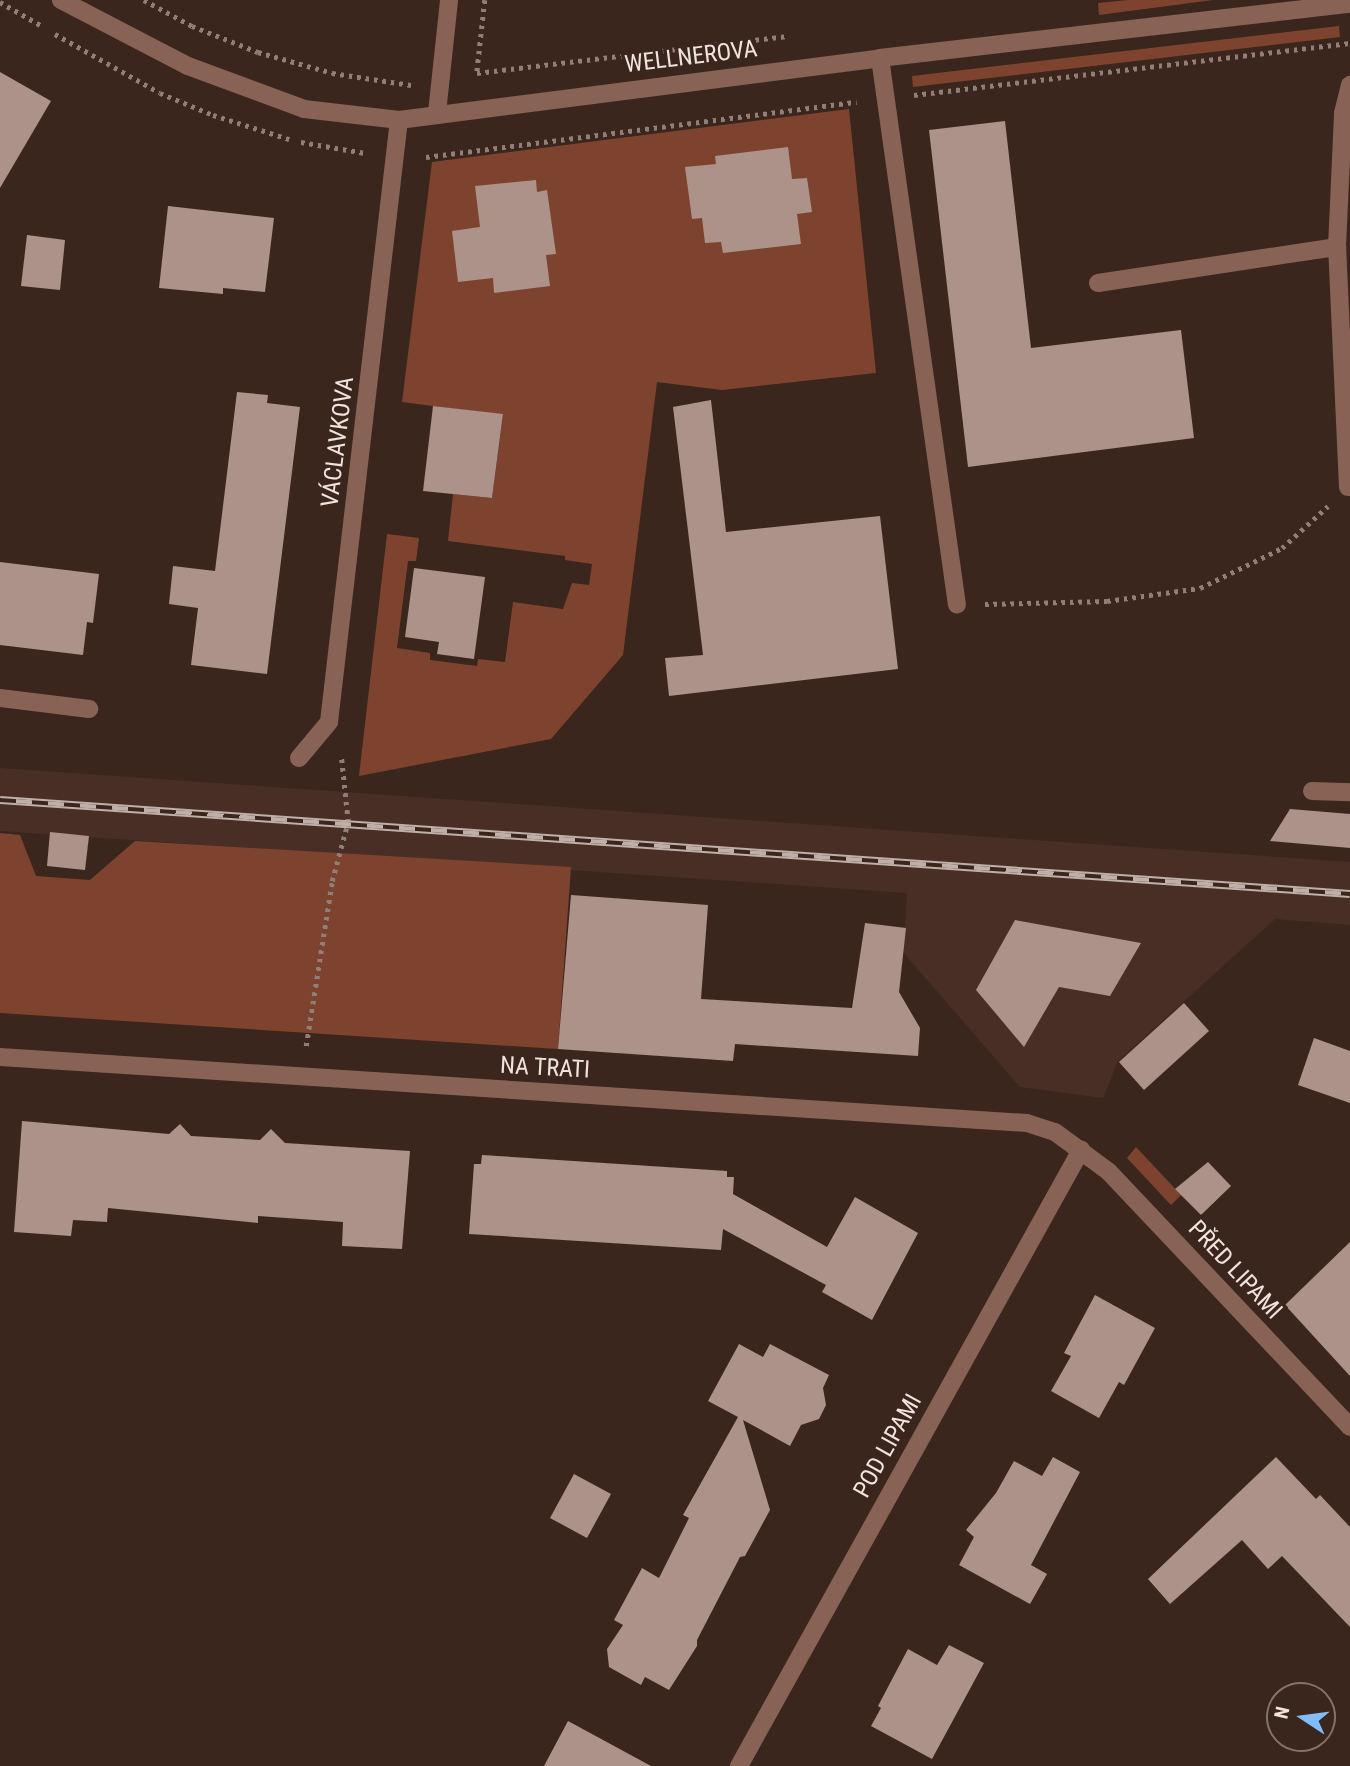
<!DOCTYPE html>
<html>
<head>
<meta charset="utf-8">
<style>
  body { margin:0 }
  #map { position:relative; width:1350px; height:1766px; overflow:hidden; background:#3b261e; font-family:"Roboto Condensed",sans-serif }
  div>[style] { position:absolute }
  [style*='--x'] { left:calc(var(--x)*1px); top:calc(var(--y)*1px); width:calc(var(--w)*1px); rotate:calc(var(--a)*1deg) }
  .built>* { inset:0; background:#492e25 }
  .green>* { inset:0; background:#7d432f }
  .building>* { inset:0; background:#ad9289 }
  .path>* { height:4.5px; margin-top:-2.25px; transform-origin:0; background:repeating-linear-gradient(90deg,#907e78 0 3.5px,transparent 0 8.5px) }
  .service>* { height:18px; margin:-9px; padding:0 9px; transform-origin:9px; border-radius:9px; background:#886355 }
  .minor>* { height:18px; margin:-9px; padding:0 9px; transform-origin:9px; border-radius:9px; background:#886355 }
  .rail>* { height:8px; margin-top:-4px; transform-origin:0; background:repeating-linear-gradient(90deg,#3b261e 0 16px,#bfafa9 0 32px); box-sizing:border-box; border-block:2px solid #bfafa9 }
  span { translate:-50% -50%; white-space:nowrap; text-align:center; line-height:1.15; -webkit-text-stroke:7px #3b261e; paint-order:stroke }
  .street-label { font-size:24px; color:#f1e3de }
  .north { position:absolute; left:1266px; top:1682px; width:70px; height:70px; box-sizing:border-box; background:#3b261e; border:2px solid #84726b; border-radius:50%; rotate:283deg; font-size:19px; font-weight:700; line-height:28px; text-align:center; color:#f1e3de }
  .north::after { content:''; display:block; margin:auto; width:24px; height:32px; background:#81bdfa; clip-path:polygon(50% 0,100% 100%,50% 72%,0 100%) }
</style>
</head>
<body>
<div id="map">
  <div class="built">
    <i style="clip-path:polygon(0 768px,1350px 862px,1350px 925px,1275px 919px,1118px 1061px,1103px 1098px,1020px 1087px,903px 952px,907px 893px,0 831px)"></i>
  </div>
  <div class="green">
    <i style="clip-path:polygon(1128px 0,1213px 0,1099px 15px,1098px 3px)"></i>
    <i style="clip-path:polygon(1339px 26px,1340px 37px,913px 87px,912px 76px)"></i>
    <i style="clip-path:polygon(849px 109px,876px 373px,722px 390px,657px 382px,623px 655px,551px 739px,359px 776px,387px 534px,419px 538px,416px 561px,408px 561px,397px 648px,430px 653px,430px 660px,477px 666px,478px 659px,505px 662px,513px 602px,563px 609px,572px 583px,589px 585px,592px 564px,565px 560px,565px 556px,448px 541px,453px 494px,492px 498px,503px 415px,402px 402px,432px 162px)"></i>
    <i style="clip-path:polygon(0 833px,20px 835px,36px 876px,90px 880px,135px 841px,571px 867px,558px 1049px,0 1013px)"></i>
    <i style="clip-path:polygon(1136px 1147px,1181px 1195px,1171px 1205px,1127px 1158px)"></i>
  </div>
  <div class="building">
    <i style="clip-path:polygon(0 72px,51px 101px,0 188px)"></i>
    <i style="clip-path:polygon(1005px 121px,1031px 348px,1181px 330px,1194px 438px,968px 467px,929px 130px)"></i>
    <i style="clip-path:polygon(788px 147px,792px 179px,807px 178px,812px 212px,797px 214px,801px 244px,723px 253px,721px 242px,705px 243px,702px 218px,692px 219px,685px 167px,716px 164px,715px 156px)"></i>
    <i style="clip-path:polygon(536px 180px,537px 192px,547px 190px,556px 254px,546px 255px,550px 286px,494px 293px,493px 278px,458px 282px,452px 231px,480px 227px,475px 186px)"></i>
    <i style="clip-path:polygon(168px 206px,274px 218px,265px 292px,223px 288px,223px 294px,159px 288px)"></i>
    <i style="clip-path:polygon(27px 235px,65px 240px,60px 290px,21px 286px)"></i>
    <i style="clip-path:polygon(237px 392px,268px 395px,267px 403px,300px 407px,267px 674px,191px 665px,198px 608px,169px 604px,173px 566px,215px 571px)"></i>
    <i style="clip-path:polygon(711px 400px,726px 532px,880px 516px,898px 669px,669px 696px,665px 658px,703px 655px,673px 407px)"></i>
    <i style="clip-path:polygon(433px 406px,503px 414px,492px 498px,423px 491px)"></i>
    <i style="clip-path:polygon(0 562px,99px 574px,93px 623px,87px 622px,83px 655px,0 645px)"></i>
    <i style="clip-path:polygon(414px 568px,485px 577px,474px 659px,437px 654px,439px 642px,405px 637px)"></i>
    <i style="clip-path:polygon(1290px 809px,1350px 814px,1350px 848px,1270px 841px)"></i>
    <i style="clip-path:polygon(50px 832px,89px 836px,85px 870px,47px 866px)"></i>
    <i style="clip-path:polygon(571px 895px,708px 905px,701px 999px,852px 1008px,865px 923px,906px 928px,899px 992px,920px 1028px,918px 1056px,735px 1044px,733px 1061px,558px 1049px)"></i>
    <i style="clip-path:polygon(1015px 920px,1141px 943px,1110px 996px,1059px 987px,1024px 1047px,976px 990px)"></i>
    <i style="clip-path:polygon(1184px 1003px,1209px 1031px,1144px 1090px,1119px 1062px)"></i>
    <i style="clip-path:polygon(1314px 1038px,1350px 1051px,1350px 1103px,1298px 1085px)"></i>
    <i style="clip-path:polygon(22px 1121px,169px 1134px,180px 1124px,191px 1136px,260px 1140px,271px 1129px,285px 1143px,410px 1151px,402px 1249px,342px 1246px,343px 1222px,258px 1216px,258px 1223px,108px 1208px,107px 1222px,73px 1220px,71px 1236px,14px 1232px)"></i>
    <i style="clip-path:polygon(482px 1155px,727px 1171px,727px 1177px,734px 1177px,733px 1194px,827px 1247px,855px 1197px,918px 1233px,872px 1320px,822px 1292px,826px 1285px,723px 1229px,721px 1250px,469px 1234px,474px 1164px,481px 1164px)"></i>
    <i style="clip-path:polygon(1208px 1162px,1231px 1186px,1201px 1215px,1175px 1189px)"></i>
    <i style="clip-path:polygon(1350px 1242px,1350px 1376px,1285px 1305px)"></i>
    <i style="clip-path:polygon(1095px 1295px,1155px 1328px,1124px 1385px,1119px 1382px,1099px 1418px,1051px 1391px,1071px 1356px,1064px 1353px)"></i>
    <i style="clip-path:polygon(739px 1344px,763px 1357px,770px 1344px,829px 1375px,823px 1388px,826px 1405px,819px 1419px,801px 1425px,790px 1446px,743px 1420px,770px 1510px,745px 1556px,740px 1557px,697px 1640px,697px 1646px,669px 1690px,645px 1677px,641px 1685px,609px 1667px,607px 1649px,623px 1625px,614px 1620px,642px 1568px,659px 1578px,689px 1518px,683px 1515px,738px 1417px,708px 1401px)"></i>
    <i style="clip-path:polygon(1053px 1457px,1080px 1472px,1031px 1565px,1047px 1574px,1030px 1604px,959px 1565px,974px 1537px,966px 1530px,996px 1493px,1014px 1461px,1042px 1476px)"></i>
    <i style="clip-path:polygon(1276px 1457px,1316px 1499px,1320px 1495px,1350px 1527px,1350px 1627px,1282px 1556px,1268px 1569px,1242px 1540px,1170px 1604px,1148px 1579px)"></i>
    <i style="clip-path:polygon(574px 1474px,611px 1494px,587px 1538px,550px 1518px)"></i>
    <i style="clip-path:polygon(949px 1645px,984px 1663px,932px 1759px,871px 1726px,881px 1708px,878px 1706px,908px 1649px,937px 1665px)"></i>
    <i style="clip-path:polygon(568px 1721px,651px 1766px,544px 1766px)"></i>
  </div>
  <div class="path">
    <i style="--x:144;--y:0;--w:55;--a:28.4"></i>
    <i style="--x:192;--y:26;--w:71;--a:21.5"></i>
    <i style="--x:258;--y:52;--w:77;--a:15.8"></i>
    <i style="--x:332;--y:73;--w:80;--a:8.6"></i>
    <i style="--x:485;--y:0;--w:73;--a:96.3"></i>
    <i style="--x:477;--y:73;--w:311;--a:-6.8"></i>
    <i style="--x:0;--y:2;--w:48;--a:29.7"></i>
    <i style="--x:55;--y:34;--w:120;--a:29.3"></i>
    <i style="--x:160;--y:93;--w:57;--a:22.5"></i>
    <i style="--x:213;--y:115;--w:80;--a:17.5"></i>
    <i style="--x:914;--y:95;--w:439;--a:-6.8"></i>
    <i style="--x:301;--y:142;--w:65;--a:9.8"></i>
    <i style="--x:426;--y:157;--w:434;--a:-7.3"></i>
    <i style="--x:985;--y:604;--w:122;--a:-1.4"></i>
    <i style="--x:1107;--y:601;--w:94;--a:-8"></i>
    <i style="--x:1200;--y:588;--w:91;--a:-26"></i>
    <i style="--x:1282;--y:548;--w:62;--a:-42.4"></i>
    <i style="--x:306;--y:1046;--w:167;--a:-81"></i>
    <i style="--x:332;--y:881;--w:61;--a:-74.8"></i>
    <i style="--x:348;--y:822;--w:67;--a:-96"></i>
  </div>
  <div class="service">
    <i style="--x:880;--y:58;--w:552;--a:81.99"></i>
    <i style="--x:1098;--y:283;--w:242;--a:-8.6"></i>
    <i style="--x:1348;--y:487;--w:240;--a:-92.6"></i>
    <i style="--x:1337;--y:247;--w:134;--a:-87.4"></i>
    <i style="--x:1343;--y:113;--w:29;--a:-76"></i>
    <i style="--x:1312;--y:791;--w:38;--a:2"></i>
  </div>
  <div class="minor">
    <i style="--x:61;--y:0;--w:143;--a:27.5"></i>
    <i style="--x:188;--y:66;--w:124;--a:20.3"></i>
    <i style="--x:304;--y:109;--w:96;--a:6.6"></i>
    <i style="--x:399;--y:120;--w:485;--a:-7.3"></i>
    <i style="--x:880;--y:58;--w:473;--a:-6.6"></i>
    <i style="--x:437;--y:113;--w:114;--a:-83.9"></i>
    <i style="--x:0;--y:698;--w:90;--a:7"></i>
    <i style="--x:299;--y:758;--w:47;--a:-50.2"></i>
    <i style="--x:329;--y:722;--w:606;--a:-83.37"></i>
    <i style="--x:0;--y:1057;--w:1029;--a:3.68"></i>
    <i style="--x:1027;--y:1123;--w:29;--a:18"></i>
    <i style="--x:1055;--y:1132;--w:67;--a:36.5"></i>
    <i style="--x:1109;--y:1172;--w:351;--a:46.6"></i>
    <i style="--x:739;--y:1766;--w:705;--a:-60.96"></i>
  </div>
  <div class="rail">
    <i style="--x:0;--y:800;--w:1353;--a:3.98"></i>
  </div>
  <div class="street-label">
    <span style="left:691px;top:57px;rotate:-7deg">WELLNEROVA</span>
    <span style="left:338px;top:442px;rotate:-83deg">VÁCLAVKOVA</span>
    <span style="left:545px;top:1068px;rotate:3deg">NA TRATI</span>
    <span style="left:1235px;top:1270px;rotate:47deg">PŘED LIPAMI</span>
    <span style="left:888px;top:1446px;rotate:-61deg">POD LIPAMI</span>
  </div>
  <div class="north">N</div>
</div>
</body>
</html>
